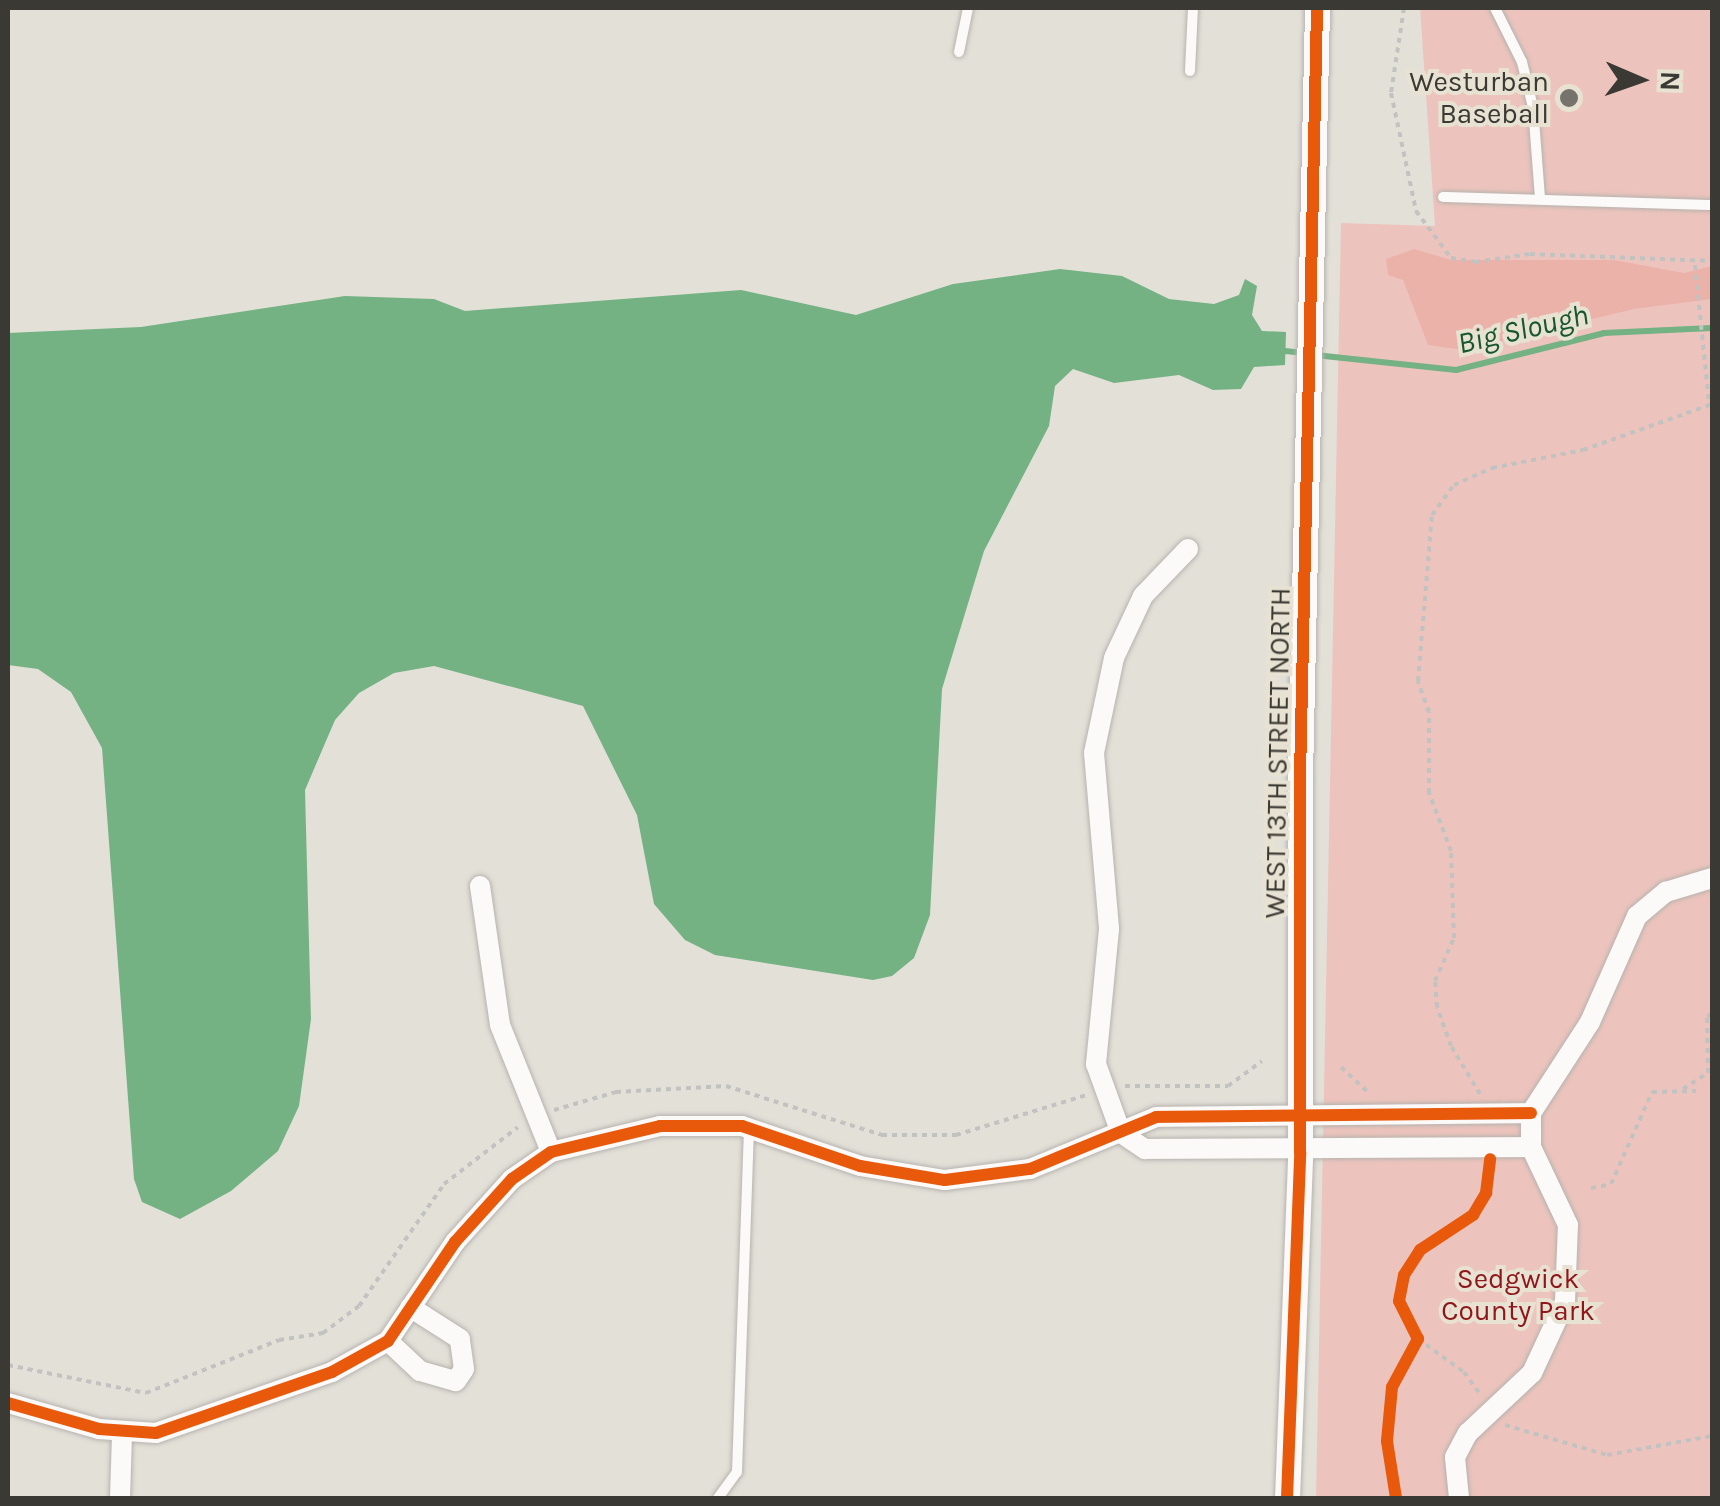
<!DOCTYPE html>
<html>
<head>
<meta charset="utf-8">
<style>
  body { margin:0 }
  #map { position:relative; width:1720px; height:1506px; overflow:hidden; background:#e3e0d8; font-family:Karla,sans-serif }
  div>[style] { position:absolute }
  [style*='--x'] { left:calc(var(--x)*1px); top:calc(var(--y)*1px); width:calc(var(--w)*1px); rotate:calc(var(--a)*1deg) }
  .green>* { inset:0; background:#edc4bd }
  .forest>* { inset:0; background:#ebb2aa }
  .water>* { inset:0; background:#74b183 }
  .stream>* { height:6px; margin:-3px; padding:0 3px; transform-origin:3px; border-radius:3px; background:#74b183 }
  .path>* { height:4px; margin-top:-2px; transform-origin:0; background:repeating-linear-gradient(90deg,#c2c2c0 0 5px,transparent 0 10px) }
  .roads { filter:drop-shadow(0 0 2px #b6b3ae) drop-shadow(0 0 2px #b6b3ae) }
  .service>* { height:10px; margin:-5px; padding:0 5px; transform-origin:5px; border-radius:5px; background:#fbfaf9 }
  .minor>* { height:20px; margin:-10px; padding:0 10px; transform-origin:10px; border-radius:10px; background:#fbfaf9 }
  .tertiary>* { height:25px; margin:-12.5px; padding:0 12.5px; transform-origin:12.5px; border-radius:12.5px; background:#fbfaf9 }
  .cycleway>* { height:12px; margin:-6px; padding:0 6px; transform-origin:6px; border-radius:6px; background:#e8590c }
  .dots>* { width:28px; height:28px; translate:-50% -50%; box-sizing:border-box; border:5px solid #e8e2d3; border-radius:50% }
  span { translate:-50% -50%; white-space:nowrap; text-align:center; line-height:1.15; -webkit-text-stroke:8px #e8e2d3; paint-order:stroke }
  .poi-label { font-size:28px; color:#3b3933 }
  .right { translate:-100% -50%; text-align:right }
  .street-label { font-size:28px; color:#3b3933 }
  .park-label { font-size:28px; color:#90161b }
  .water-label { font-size:30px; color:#18572e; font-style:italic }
  .frame { position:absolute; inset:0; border:10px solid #3b3933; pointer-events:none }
  .north { position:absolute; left:1590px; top:30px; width:100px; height:100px; -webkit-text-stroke:8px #e8e2d3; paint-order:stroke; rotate:92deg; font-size:28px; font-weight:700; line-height:40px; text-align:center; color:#3b3933 }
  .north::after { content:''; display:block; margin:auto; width:35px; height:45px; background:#3b3933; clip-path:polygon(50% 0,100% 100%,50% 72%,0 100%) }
</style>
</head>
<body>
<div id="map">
  <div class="green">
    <i style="clip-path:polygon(1420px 8px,1712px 8px,1712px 1498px,1316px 1498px,1341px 223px,1435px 226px)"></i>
  </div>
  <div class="forest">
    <i style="clip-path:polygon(1414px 249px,1451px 260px,1614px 260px,1684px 273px,1712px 266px,1712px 299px,1634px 309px,1463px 350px,1428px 345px,1403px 280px,1388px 275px,1386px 259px)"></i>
  </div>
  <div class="water">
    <i style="clip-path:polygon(1060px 269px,1122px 276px,1169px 299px,1214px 304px,1239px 295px,1245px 279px,1257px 286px,1252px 315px,1262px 331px,1286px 332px,1285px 365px,1254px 367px,1241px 389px,1213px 390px,1179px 375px,1114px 383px,1073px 369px,1055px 386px,1049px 426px,984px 551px,942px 689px,930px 915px,914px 958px,892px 976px,873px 980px,715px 955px,685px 940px,654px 904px,637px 815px,583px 706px,434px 666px,394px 673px,359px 693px,335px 720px,305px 790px,311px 1019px,299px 1106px,278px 1151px,231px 1191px,180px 1219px,142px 1202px,134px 1179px,102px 748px,71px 692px,38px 669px,8px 665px,8px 333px,141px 327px,345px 296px,434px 299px,465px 311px,741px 290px,856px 315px,953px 284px)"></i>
  </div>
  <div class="stream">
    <i style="--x:1285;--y:351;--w:18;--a:6"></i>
    <i style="--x:1315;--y:355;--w:142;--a:6.1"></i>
    <i style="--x:1456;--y:370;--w:153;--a:-14"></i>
    <i style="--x:1604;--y:333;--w:108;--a:-2.7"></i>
  </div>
  <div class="path">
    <i style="--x:1404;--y:8;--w:86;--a:98.7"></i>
    <i style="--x:1391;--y:93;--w:121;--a:78"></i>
    <i style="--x:1416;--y:211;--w:59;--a:53.3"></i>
    <i style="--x:1451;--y:258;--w:24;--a:9"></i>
    <i style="--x:1475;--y:262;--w:56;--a:-8.3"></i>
    <i style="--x:1530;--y:254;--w:182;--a:2.2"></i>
    <i style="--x:1695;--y:265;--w:140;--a:84.2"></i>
    <i style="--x:1341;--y:1067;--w:40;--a:43"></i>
    <i style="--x:1125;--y:1086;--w:103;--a:0"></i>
    <i style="--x:1228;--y:1086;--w:42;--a:-36.3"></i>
    <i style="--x:1683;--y:1089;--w:30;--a:-33"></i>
    <i style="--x:1708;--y:1073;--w:57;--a:-91"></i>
    <i style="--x:1707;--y:1016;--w:5;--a:-11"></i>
    <i style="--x:1480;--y:1094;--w:56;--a:-121.1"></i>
    <i style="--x:1451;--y:1046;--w:41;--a:-109.7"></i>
    <i style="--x:1437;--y:1007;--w:26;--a:-94"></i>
    <i style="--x:1435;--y:981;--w:47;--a:-66.2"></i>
    <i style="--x:1454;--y:938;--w:87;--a:-92"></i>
    <i style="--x:1451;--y:851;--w:62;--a:-110.8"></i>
    <i style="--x:1429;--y:793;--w:81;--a:-90"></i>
    <i style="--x:1429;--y:712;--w:33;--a:-110"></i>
    <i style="--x:1418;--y:681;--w:167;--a:-85.2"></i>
    <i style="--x:1432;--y:515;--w:37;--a:-54"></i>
    <i style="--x:1454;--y:485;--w:42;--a:-24.1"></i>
    <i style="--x:1492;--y:468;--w:93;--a:-11.2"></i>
    <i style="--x:1583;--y:450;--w:137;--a:-19.6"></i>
    <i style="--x:554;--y:1110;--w:65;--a:-16.2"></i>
    <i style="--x:616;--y:1092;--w:110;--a:-3.1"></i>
    <i style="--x:726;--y:1086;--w:164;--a:17.4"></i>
    <i style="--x:882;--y:1135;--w:74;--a:0"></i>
    <i style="--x:956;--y:1135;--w:137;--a:-17"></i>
    <i style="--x:1591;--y:1188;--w:20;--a:-11"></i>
    <i style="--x:1611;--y:1184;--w:101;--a:-66"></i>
    <i style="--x:1652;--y:1092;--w:44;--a:-1.3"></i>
    <i style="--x:1418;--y:1339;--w:57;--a:35.7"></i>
    <i style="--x:1464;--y:1372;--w:29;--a:54"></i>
    <i style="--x:8;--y:1365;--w:141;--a:11.5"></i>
    <i style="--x:146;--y:1393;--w:143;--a:-21.7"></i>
    <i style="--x:279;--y:1340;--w:45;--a:-9"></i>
    <i style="--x:323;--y:1333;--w:45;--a:-36.9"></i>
    <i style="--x:359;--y:1306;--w:149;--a:-55.1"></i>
    <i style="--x:444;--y:1184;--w:93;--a:-37.6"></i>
    <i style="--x:1505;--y:1425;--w:106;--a:16.4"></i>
    <i style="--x:1607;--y:1455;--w:107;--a:-10.3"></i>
  </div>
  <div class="roads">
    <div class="service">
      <i style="--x:1495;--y:8;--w:60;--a:63.4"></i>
      <i style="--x:1522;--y:62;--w:46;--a:76.3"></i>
      <i style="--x:1533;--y:107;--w:92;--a:85.6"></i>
      <i style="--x:959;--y:52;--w:45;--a:-78.4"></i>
      <i style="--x:1190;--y:71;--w:63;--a:-87.3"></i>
      <i style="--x:1443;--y:197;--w:269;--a:1.7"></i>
      <i style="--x:718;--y:1498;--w:32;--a:-54"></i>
      <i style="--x:737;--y:1472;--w:343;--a:-88"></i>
    </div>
    <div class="minor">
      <i style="--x:1188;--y:549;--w:65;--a:133.8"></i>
      <i style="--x:1143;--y:596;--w:68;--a:115.1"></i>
      <i style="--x:1114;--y:658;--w:97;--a:101.9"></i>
      <i style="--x:1094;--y:753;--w:177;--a:85.1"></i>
      <i style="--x:1109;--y:929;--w:136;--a:95.5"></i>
      <i style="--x:1096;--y:1064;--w:73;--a:70.1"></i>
      <i style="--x:1121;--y:1133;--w:29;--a:34"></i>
      <i style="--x:1145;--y:1149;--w:386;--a:-0.3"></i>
      <i style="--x:480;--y:886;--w:140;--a:81.8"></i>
      <i style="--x:500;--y:1025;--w:137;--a:68.1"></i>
      <i style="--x:388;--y:1341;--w:44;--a:43.2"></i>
      <i style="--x:420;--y:1371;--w:37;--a:16"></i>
      <i style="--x:456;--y:1381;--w:14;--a:-56"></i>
      <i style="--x:464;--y:1369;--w:30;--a:-98"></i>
      <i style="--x:460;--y:1339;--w:59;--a:-147.4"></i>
      <i style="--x:8;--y:1403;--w:95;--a:15.9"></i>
      <i style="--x:99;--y:1429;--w:57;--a:4"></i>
      <i style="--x:156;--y:1433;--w:186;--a:-19.1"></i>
      <i style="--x:332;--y:1372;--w:64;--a:-29"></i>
      <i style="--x:388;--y:1341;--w:120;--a:-55.9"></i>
      <i style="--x:455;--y:1242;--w:85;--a:-47.9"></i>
      <i style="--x:512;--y:1179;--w:47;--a:-34.7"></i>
      <i style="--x:551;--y:1152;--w:112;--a:-13.4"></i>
      <i style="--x:660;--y:1126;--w:82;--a:0"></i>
      <i style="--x:742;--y:1126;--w:125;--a:18.7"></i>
      <i style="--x:860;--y:1166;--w:86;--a:9.4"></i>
      <i style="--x:945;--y:1180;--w:86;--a:-7.4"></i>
      <i style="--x:1030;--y:1169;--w:136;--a:-22.4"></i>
      <i style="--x:1156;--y:1117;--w:375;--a:-0.6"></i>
      <i style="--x:120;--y:1498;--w:65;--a:-88.2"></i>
      <i style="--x:1459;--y:1498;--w:41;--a:-95.6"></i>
      <i style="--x:1455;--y:1457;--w:27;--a:-62"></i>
      <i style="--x:1468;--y:1433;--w:88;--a:-43.2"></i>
      <i style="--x:1532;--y:1373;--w:78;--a:-65.1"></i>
      <i style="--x:1565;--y:1302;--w:77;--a:-87.8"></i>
      <i style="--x:1568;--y:1225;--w:86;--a:-115.4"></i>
      <i style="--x:1531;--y:1147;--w:34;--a:-90"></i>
      <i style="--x:1531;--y:1113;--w:108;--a:-57"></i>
      <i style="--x:1590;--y:1022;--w:116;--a:-66.1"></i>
      <i style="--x:1637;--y:916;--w:38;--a:-40"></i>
      <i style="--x:1666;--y:892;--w:48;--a:-16.9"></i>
    </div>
    <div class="tertiary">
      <i style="--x:1287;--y:1498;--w:346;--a:-87.8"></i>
      <i style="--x:1300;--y:1152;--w:376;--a:-90"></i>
      <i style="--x:1300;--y:776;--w:768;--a:-88.73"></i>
    </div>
  </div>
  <div class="cycleway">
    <i style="--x:8;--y:1403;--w:95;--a:15.9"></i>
    <i style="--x:99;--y:1429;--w:57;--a:4"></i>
    <i style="--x:156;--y:1433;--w:186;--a:-19.1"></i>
    <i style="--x:332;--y:1372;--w:64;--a:-29"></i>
    <i style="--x:388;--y:1341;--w:120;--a:-55.9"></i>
    <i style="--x:455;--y:1242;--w:85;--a:-47.9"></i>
    <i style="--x:512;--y:1179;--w:47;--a:-34.7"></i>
    <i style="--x:551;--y:1152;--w:112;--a:-13.4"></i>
    <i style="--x:660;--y:1126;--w:82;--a:0"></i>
    <i style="--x:742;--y:1126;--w:125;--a:18.7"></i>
    <i style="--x:860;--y:1166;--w:86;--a:9.4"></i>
    <i style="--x:945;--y:1180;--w:86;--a:-7.4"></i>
    <i style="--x:1030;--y:1169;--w:136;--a:-22.4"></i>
    <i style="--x:1156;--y:1117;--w:375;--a:-0.6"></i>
    <i style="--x:1287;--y:1498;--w:346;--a:-87.8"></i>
    <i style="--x:1300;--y:1152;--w:376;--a:-90"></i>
    <i style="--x:1300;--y:776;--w:768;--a:-88.73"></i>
    <i style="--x:1396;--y:1498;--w:58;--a:-99"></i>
    <i style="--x:1387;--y:1441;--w:54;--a:-84.7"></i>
    <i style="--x:1392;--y:1387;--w:55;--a:-61.6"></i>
    <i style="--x:1418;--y:1339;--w:42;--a:-116.6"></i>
    <i style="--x:1399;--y:1301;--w:26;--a:-79"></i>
    <i style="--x:1404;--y:1275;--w:30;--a:-57"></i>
    <i style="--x:1420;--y:1250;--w:64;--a:-33.4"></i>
    <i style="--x:1473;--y:1215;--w:26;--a:-59"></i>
    <i style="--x:1486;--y:1193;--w:34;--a:-83"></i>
  </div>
  <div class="dots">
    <i style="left:1569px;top:98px;background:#76736d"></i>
  </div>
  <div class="poi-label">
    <span class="right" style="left:1549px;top:98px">Westurban<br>Baseball</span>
  </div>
  <div class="street-label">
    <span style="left:1278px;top:753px;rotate:-89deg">WEST 13TH STREET NORTH</span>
  </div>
  <div class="park-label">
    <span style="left:1518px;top:1295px">Sedgwick<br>County Park</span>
  </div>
  <div class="water-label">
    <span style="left:1523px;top:329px;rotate:-13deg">Big Slough</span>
  </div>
  <div class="frame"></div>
  <div class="north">N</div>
</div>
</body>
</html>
